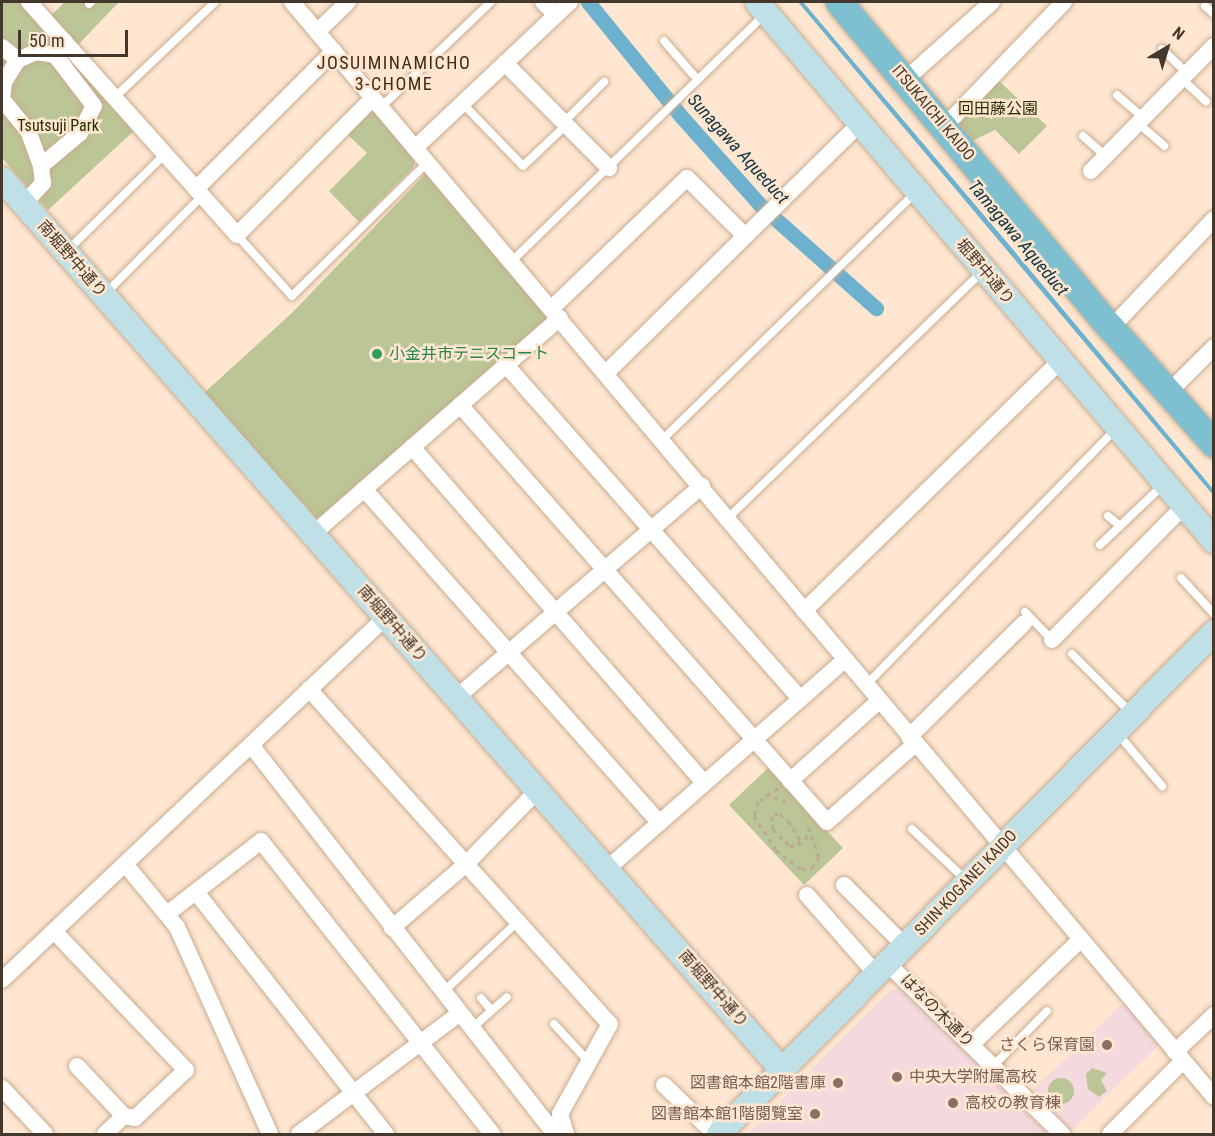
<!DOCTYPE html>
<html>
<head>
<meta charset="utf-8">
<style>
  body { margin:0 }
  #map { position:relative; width:1215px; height:1136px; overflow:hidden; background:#fee6d0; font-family:"Roboto Condensed","Noto Sans JP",sans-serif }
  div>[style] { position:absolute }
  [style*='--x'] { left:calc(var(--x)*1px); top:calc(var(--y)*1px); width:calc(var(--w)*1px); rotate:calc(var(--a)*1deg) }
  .education>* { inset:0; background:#f4d9de }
  .green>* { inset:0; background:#bcc595 }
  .round { border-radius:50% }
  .water>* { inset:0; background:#6db1ce }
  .canal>* { height:15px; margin:-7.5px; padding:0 7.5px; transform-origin:7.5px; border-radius:7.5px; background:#6db1ce }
  .path>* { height:3px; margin-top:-1.5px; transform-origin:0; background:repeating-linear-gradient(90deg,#bba896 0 4.5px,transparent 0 9px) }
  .roads { filter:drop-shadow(0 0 2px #c8ab91) drop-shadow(0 0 2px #c8ab91) }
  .lane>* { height:8px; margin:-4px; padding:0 4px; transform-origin:4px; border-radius:4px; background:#fff }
  .street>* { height:16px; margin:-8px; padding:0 8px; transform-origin:8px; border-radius:8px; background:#fff }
  .secondary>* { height:24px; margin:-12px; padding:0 12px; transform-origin:12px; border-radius:12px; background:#bfe0e7 }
  .primary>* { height:27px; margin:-13.5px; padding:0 13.5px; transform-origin:13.5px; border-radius:13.5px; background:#7fc0d0 }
  .dots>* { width:16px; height:16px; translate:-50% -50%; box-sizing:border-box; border:3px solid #fee6d0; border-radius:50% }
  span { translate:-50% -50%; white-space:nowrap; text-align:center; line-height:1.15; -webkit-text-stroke:5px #fee6d0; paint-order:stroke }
  .park-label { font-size:16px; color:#282e00 }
  .street-label { font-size:16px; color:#44382d }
  .leisure-label { font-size:16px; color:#27864d }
  .left { translate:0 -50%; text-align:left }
  .education-label { font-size:16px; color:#785e54 }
  .right { translate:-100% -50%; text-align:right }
  .neighbourhood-label { font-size:18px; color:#422b14; letter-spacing:1.5px }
  .water-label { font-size:18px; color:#133441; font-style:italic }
  .frame { position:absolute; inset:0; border:3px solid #44382d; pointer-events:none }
  .north { position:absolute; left:1137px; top:18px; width:60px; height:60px; -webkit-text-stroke:4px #fee6d0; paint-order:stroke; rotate:38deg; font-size:16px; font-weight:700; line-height:24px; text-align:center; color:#44382d }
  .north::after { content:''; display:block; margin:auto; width:21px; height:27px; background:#44382d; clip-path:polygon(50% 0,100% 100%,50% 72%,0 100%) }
  .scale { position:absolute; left:18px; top:30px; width:110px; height:27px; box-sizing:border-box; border:3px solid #44382d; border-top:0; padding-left:8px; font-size:18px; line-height:21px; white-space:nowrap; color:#44382d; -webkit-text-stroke:4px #fee6d0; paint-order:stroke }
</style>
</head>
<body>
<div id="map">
  <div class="education">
    <i style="clip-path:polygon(891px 990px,902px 990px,1048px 1134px,748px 1134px)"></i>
    <i style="clip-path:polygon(1125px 1001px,1160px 1044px,1071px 1131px,1032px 1091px)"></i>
  </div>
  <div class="green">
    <i style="clip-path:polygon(2px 2px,21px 2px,135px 130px,48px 210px,2px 158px)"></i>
    <i style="clip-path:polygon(65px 2px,119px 2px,75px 48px,49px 17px)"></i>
    <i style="clip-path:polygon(997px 79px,1047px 126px,1019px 154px,995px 130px,968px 143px,957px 128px,958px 118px)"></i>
    <i style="clip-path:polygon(370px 111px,377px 112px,415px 156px,414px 167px,359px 222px,329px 191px,367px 153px,347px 134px)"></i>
    <i style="clip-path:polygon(429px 170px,552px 316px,319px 521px,204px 393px,293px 312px)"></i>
    <i style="clip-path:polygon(768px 768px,843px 848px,804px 885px,729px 805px)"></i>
    <i style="clip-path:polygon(1092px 1068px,1107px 1073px,1101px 1080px,1107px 1091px,1099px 1097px,1088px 1089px,1086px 1074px)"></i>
    <i class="round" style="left:1048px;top:1078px;width:26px;height:26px"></i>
  </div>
  <div class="water">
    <i style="clip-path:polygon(798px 2px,803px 2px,1005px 240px,1213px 489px,1213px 495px)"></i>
  </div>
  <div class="canal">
    <i style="--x:588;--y:2;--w:146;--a:50.8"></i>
    <i style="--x:680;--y:115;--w:122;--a:48.3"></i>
    <i style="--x:761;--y:206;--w:154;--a:41.6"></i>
  </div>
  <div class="path">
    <i style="--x:778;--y:788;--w:24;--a:145"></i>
    <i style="--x:758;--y:802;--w:15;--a:106"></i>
    <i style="--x:754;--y:816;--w:40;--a:57.1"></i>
    <i style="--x:776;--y:850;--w:31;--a:37"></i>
    <i style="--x:801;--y:869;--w:11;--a:-5"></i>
    <i style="--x:812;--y:868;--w:13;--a:-58"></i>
    <i style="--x:819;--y:857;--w:34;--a:-109"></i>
    <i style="--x:765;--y:795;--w:22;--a:16"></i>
    <i style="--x:798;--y:845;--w:5;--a:-68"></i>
    <i style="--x:800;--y:840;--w:20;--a:-120"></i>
    <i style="--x:790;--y:823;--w:16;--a:-140"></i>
    <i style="--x:778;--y:813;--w:7;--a:153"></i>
    <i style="--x:772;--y:816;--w:13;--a:86"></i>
    <i style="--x:773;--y:829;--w:24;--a:45"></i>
    <i style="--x:790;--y:846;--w:8;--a:-7"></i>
    <i style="--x:798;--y:845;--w:10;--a:-37"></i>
    <i style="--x:806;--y:839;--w:11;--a:-80"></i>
  </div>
  <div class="roads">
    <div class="lane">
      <i style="--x:89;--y:4;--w:3;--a:-45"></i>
      <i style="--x:1205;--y:6;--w:12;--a:42"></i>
      <i style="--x:664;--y:41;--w:50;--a:49"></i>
      <i style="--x:1162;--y:49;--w:35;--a:44"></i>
      <i style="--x:1182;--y:79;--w:33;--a:43"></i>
      <i style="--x:1117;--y:95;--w:35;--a:41"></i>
      <i style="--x:114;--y:98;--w:139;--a:-43.5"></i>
      <i style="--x:463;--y:104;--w:86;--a:45.9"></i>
      <i style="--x:523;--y:166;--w:59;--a:-43.6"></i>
      <i style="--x:381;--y:107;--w:152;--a:-43.7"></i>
      <i style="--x:564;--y:122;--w:57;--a:-45"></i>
      <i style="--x:1138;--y:123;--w:35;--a:41"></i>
      <i style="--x:1083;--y:136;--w:30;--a:42"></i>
      <i style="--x:237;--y:235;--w:82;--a:48"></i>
      <i style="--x:292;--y:296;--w:190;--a:-44.6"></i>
      <i style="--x:67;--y:251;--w:138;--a:-44.7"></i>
      <i style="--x:511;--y:262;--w:354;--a:-44.3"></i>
      <i style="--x:105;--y:294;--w:138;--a:-45.3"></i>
      <i style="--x:663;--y:439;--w:354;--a:-44.3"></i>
      <i style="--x:1108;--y:516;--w:16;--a:40"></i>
      <i style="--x:728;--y:518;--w:355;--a:-44.1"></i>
      <i style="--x:1100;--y:545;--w:87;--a:-43.6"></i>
      <i style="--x:1181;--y:578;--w:49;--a:47.5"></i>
      <i style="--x:1025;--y:612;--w:39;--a:46"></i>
      <i style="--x:1072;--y:654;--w:83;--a:45"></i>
      <i style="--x:866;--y:685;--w:359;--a:-45.7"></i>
      <i style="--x:1117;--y:733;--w:70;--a:49.7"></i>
      <i style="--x:912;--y:829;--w:74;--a:43.4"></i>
      <i style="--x:442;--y:993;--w:95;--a:-43.3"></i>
      <i style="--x:481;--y:998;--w:16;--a:50"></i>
      <i style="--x:554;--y:1024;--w:50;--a:47.4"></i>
      <i style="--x:471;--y:1029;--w:48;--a:-41.6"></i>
      <i style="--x:993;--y:1066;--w:77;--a:-45.5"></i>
    </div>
    <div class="street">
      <i style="--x:29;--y:2;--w:312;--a:48.2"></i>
      <i style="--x:237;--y:235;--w:193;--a:-45.2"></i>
      <i style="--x:292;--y:2;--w:1431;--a:49.9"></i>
      <i style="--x:543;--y:2;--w:18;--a:45"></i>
      <i style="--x:317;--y:32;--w:43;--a:-44.1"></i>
      <i style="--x:2;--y:47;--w:21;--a:39"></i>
      <i style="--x:505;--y:63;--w:148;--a:45.3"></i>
      <i style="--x:906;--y:79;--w:115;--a:-41.8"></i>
      <i style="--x:945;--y:126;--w:172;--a:-46.2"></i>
      <i style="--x:415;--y:148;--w:213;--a:-43.3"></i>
      <i style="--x:41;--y:166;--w:51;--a:-40.2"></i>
      <i style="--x:80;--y:133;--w:30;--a:-63"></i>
      <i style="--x:94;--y:106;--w:64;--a:-127.4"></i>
      <i style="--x:1091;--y:171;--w:175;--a:-45.5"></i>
      <i style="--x:196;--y:189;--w:195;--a:-45"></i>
      <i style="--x:31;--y:196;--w:18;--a:-47"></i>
      <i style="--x:43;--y:183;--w:17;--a:-97"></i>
      <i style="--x:41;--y:166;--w:37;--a:-110"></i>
      <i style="--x:28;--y:131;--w:41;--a:-129.1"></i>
      <i style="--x:2;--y:99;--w:17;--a:-83"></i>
      <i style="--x:4;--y:82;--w:26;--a:-58"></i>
      <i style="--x:18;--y:60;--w:20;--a:-24"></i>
      <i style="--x:36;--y:52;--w:19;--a:9"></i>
      <i style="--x:55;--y:55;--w:17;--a:-57"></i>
      <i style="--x:552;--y:308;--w:187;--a:-43.9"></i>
      <i style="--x:687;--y:178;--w:81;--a:45"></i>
      <i style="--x:1111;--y:328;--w:150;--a:-46.6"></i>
      <i style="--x:506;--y:365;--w:445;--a:48.6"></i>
      <i style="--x:606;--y:373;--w:356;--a:-44.5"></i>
      <i style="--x:1168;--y:393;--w:65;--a:-45"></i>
      <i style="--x:460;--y:405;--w:555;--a:48.65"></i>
      <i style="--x:827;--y:822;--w:118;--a:-41.6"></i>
      <i style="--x:412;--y:447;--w:445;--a:49"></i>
      <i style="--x:364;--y:489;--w:446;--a:48.5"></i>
      <i style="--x:313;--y:534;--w:328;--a:-41.2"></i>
      <i style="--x:804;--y:611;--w:358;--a:-44.3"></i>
      <i style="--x:1052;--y:640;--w:188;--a:-45.4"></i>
      <i style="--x:309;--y:689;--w:450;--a:48.1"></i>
      <i style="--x:610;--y:1024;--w:103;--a:119.1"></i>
      <i style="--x:560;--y:1114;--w:21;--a:73"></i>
      <i style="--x:456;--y:698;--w:325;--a:-40.8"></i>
      <i style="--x:909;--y:737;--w:162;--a:-44.7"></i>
      <i style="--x:251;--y:745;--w:494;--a:52"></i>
      <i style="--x:790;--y:781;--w:120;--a:-42"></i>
      <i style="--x:126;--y:865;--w:80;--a:50.6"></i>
      <i style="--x:177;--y:927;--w:227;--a:65.8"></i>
      <i style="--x:608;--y:868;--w:315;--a:-41.3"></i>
      <i style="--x:844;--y:885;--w:86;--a:45"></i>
      <i style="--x:196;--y:892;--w:308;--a:51.9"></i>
      <i style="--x:807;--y:895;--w:106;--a:48.8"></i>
      <i style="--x:167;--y:914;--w:119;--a:-37.8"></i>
      <i style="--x:261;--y:841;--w:373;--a:51.7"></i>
      <i style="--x:392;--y:928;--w:99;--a:-40.9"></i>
      <i style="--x:467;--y:863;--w:102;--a:-45.8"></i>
      <i style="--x:54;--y:931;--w:192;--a:46.5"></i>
      <i style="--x:186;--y:1070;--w:70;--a:136.7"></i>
      <i style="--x:135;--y:1118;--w:11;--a:-170"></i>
      <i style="--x:124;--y:1116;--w:26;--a:137"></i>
      <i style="--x:888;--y:964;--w:243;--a:44.3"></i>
      <i style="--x:2;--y:980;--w:528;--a:-43.39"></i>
      <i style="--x:971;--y:1045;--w:151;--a:-43.9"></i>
      <i style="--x:1175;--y:1052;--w:54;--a:-43.5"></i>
      <i style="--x:77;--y:1066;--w:69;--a:46.8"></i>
      <i style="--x:664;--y:1085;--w:71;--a:43.9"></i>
      <i style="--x:2;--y:1088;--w:63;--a:46.9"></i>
      <i style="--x:299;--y:1134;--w:200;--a:-36.9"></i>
      <i style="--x:1110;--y:1134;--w:103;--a:-45"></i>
    </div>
    <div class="secondary">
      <i style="--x:757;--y:2;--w:707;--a:49.71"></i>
      <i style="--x:2;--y:179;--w:1184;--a:48.8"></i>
      <i style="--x:719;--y:1134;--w:705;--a:-45.4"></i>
    </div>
    <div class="primary">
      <i style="--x:839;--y:2;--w:425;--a:50.2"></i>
      <i style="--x:1111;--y:328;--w:155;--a:48.4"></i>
    </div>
  </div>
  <div class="dots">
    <i style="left:377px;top:354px;background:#2e9e5b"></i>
    <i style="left:1107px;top:1045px;background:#8d6e63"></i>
    <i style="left:897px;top:1077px;background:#8d6e63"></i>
    <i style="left:838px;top:1083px;background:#8d6e63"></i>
    <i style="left:953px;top:1103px;background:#8d6e63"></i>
    <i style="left:815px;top:1114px;background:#8d6e63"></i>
  </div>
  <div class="park-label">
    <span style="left:998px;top:109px">回田藤公園</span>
    <span style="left:58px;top:126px">Tsutsuji Park</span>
  </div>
  <div class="street-label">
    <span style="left:933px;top:113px;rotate:50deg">ITSUKAICHI KAIDO</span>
    <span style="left:72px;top:259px;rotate:49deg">南堀野中通り</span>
    <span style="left:985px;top:272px;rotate:50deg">堀野中通り</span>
    <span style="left:392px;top:624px;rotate:49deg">南堀野中通り</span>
    <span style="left:966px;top:883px;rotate:-46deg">SHIN-KOGANEI KAIDO</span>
    <span style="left:713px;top:989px;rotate:49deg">南堀野中通り</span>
    <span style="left:937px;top:1011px;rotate:45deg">はなの木通り</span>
  </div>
  <div class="leisure-label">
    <span class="left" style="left:389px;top:354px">小金井市テニスコート</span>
  </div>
  <div class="education-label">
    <span class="right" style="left:1095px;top:1045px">さくら保育園</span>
    <span class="left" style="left:909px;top:1077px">中央大学附属高校</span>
    <span class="right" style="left:826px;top:1083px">図書館本館2階書庫</span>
    <span class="left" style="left:965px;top:1103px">高校の教育棟</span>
    <span class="right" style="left:803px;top:1114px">図書館本館1階閱覽室</span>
  </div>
  <div class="neighbourhood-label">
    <span style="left:394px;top:74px">JOSUIMINAMICHO<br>3-CHOME</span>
  </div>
  <div class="water-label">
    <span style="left:738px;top:149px;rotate:48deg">Sunagawa Aqueduct</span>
    <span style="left:1018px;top:238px;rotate:50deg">Tamagawa Aqueduct</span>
  </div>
  <div class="frame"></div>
  <div class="north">N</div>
  <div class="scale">50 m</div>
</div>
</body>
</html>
